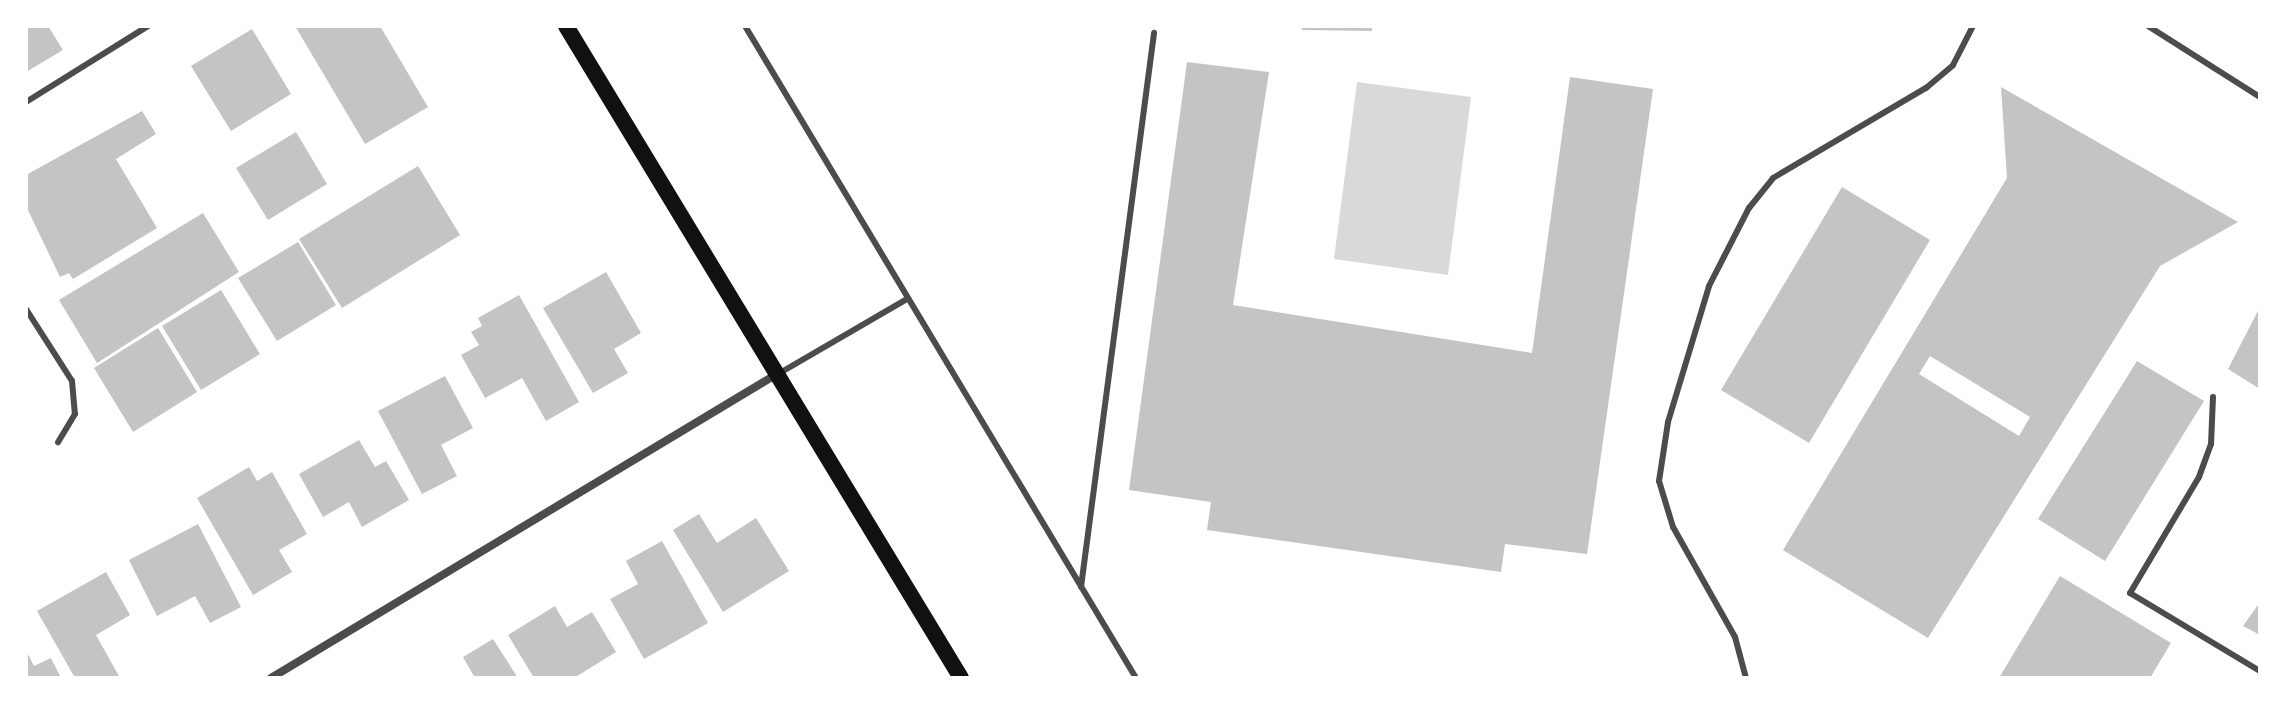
<!DOCTYPE html>
<html>
<head>
<meta charset="utf-8">
<style>
  body { margin:0 }
  #map { position:relative; width:2286px; height:704px; overflow:hidden; background:#fff; font-family:"Exo 2",sans-serif }
  div>[style] { position:absolute }
  [style*='--x'] { left:calc(var(--x)*1px); top:calc(var(--y)*1px); width:calc(var(--w)*1px); rotate:calc(var(--a)*1deg) }
  .water>* { inset:0; background:#d9d9d9 }
  .building>* { inset:0; background:#c4c4c4 }
  .service>* { height:6px; margin:-3px; padding:0 3px; transform-origin:3px; border-radius:3px; background:#4c4c4c }
  .minor>* { height:8px; margin:-4px; padding:0 4px; transform-origin:4px; border-radius:4px; background:#4c4c4c }
  .secondary>* { height:16px; margin:-8px; padding:0 8px; transform-origin:8px; border-radius:8px; background:#111 }
  span { translate:-50% -50%; white-space:nowrap; text-align:center; line-height:1.15; -webkit-text-stroke:8px #fff; paint-order:stroke }
  .frame { position:absolute; inset:0; border:28px solid #fff; pointer-events:none }
</style>
</head>
<body>
<div id="map">
  <div class="water">
    <i style="clip-path:polygon(1357px 82px,1471px 97px,1448px 275px,1334px 259px)"></i>
  </div>
  <div class="building">
    <i style="clip-path:polygon(26px 26px,48px 26px,63px 50px,26px 72px)"></i>
    <i style="clip-path:polygon(295px 26px,380px 26px,428px 107px,365px 144px)"></i>
    <i style="clip-path:polygon(1302px 26px,1372px 26px,1372px 31px,1302px 30px)"></i>
    <i style="clip-path:polygon(252px 29px,291px 94px,231px 131px,191px 66px)"></i>
    <i style="clip-path:polygon(1187px 62px,1269px 72px,1233px 305px,1532px 353px,1570px 77px,1653px 89px,1587px 554px,1505px 544px,1501px 572px,1207px 530px,1211px 502px,1129px 490px)"></i>
    <i style="clip-path:polygon(evenodd,2001px 87px,2238px 222px,2160px 266px,1928px 638px,1783px 550px,2007px 178px,2001px 87px,1930px 356px,2030px 417px,2019px 436px,1919px 374px,1930px 356px)"></i>
    <i style="clip-path:polygon(142px 111px,156px 134px,116px 159px,157px 228px,73px 279px,69px 273px,60px 277px,26px 206px,26px 175px)"></i>
    <i style="clip-path:polygon(296px 132px,327px 184px,268px 220px,236px 168px)"></i>
    <i style="clip-path:polygon(418px 166px,460px 235px,342px 308px,299px 239px)"></i>
    <i style="clip-path:polygon(1842px 187px,1930px 240px,1809px 443px,1721px 390px)"></i>
    <i style="clip-path:polygon(203px 213px,239px 272px,97px 363px,59px 300px)"></i>
    <i style="clip-path:polygon(298px 242px,336px 305px,277px 341px,238px 278px)"></i>
    <i style="clip-path:polygon(606px 272px,641px 333px,614px 349px,628px 373px,593px 393px,543px 308px)"></i>
    <i style="clip-path:polygon(221px 290px,260px 354px,201px 390px,162px 326px)"></i>
    <i style="clip-path:polygon(519px 295px,579px 402px,546px 421px,522px 378px,485px 398px,461px 355px,479px 345px,471px 332px,482px 326px,478px 318px)"></i>
    <i style="clip-path:polygon(2260px 307px,2260px 389px,2228px 369px)"></i>
    <i style="clip-path:polygon(158px 328px,197px 392px,133px 432px,94px 368px)"></i>
    <i style="clip-path:polygon(2137px 361px,2204px 401px,2105px 561px,2038px 519px)"></i>
    <i style="clip-path:polygon(445px 376px,473px 428px,441px 445px,457px 476px,422px 494px,378px 411px)"></i>
    <i style="clip-path:polygon(359px 440px,375px 467px,386px 461px,409px 500px,362px 527px,349px 502px,323px 517px,299px 474px)"></i>
    <i style="clip-path:polygon(249px 467px,257px 481px,272px 472px,307px 534px,279px 550px,292px 572px,253px 595px,197px 498px)"></i>
    <i style="clip-path:polygon(699px 514px,717px 543px,756px 518px,789px 571px,723px 612px,673px 530px)"></i>
    <i style="clip-path:polygon(198px 524px,241px 607px,210px 623px,195px 596px,157px 616px,129px 560px)"></i>
    <i style="clip-path:polygon(662px 541px,708px 623px,644px 659px,610px 599px,638px 584px,626px 561px)"></i>
    <i style="clip-path:polygon(106px 572px,130px 615px,96px 635px,120px 678px,75px 678px,37px 611px)"></i>
    <i style="clip-path:polygon(2060px 576px,2171px 643px,2150px 678px,1999px 678px)"></i>
    <i style="clip-path:polygon(2260px 602px,2260px 635px,2243px 626px)"></i>
    <i style="clip-path:polygon(555px 606px,567px 627px,592px 612px,616px 652px,574px 678px,534px 678px,508px 635px)"></i>
    <i style="clip-path:polygon(493px 639px,518px 678px,475px 678px,463px 657px)"></i>
    <i style="clip-path:polygon(26px 650px,34px 666px,51px 658px,61px 678px,26px 678px)"></i>
  </div>
  <div class="service">
    <i style="--x:745;--y:26;--w:760;--a:59.05"></i>
    <i style="--x:2148;--y:26;--w:133;--a:32.4"></i>
    <i style="--x:26;--y:102;--w:144;--a:-31.9"></i>
    <i style="--x:26;--y:309;--w:85;--a:57.4"></i>
    <i style="--x:72;--y:381;--w:33;--a:85"></i>
    <i style="--x:75;--y:414;--w:33;--a:121"></i>
    <i style="--x:778;--y:374;--w:149;--a:-30.2"></i>
    <i style="--x:2213;--y:397;--w:47;--a:92.4"></i>
    <i style="--x:2211;--y:444;--w:35;--a:110"></i>
    <i style="--x:2199;--y:477;--w:135;--a:120.7"></i>
    <i style="--x:2130;--y:593;--w:152;--a:31"></i>
    <i style="--x:1081;--y:587;--w:559;--a:-82.49"></i>
    <i style="--x:1746;--y:678;--w:42;--a:-105"></i>
    <i style="--x:1735;--y:637;--w:126;--a:-119.4"></i>
    <i style="--x:1673;--y:527;--w:48;--a:-106.9"></i>
    <i style="--x:1659;--y:481;--w:60;--a:-81.3"></i>
    <i style="--x:1668;--y:422;--w:142;--a:-73.2"></i>
    <i style="--x:1709;--y:286;--w:88;--a:-62.9"></i>
    <i style="--x:1749;--y:208;--w:38;--a:-51"></i>
    <i style="--x:1773;--y:178;--w:178;--a:-30.5"></i>
    <i style="--x:1926;--y:88;--w:35;--a:-40"></i>
    <i style="--x:1953;--y:65;--w:44;--a:-62.9"></i>
  </div>
  <div class="minor">
    <i style="--x:271;--y:678;--w:590;--a:-31"></i>
  </div>
  <div class="secondary">
    <i style="--x:566;--y:26;--w:762;--a:58.79"></i>
  </div>
  <div class="frame"></div>
</div>
</body>
</html>
